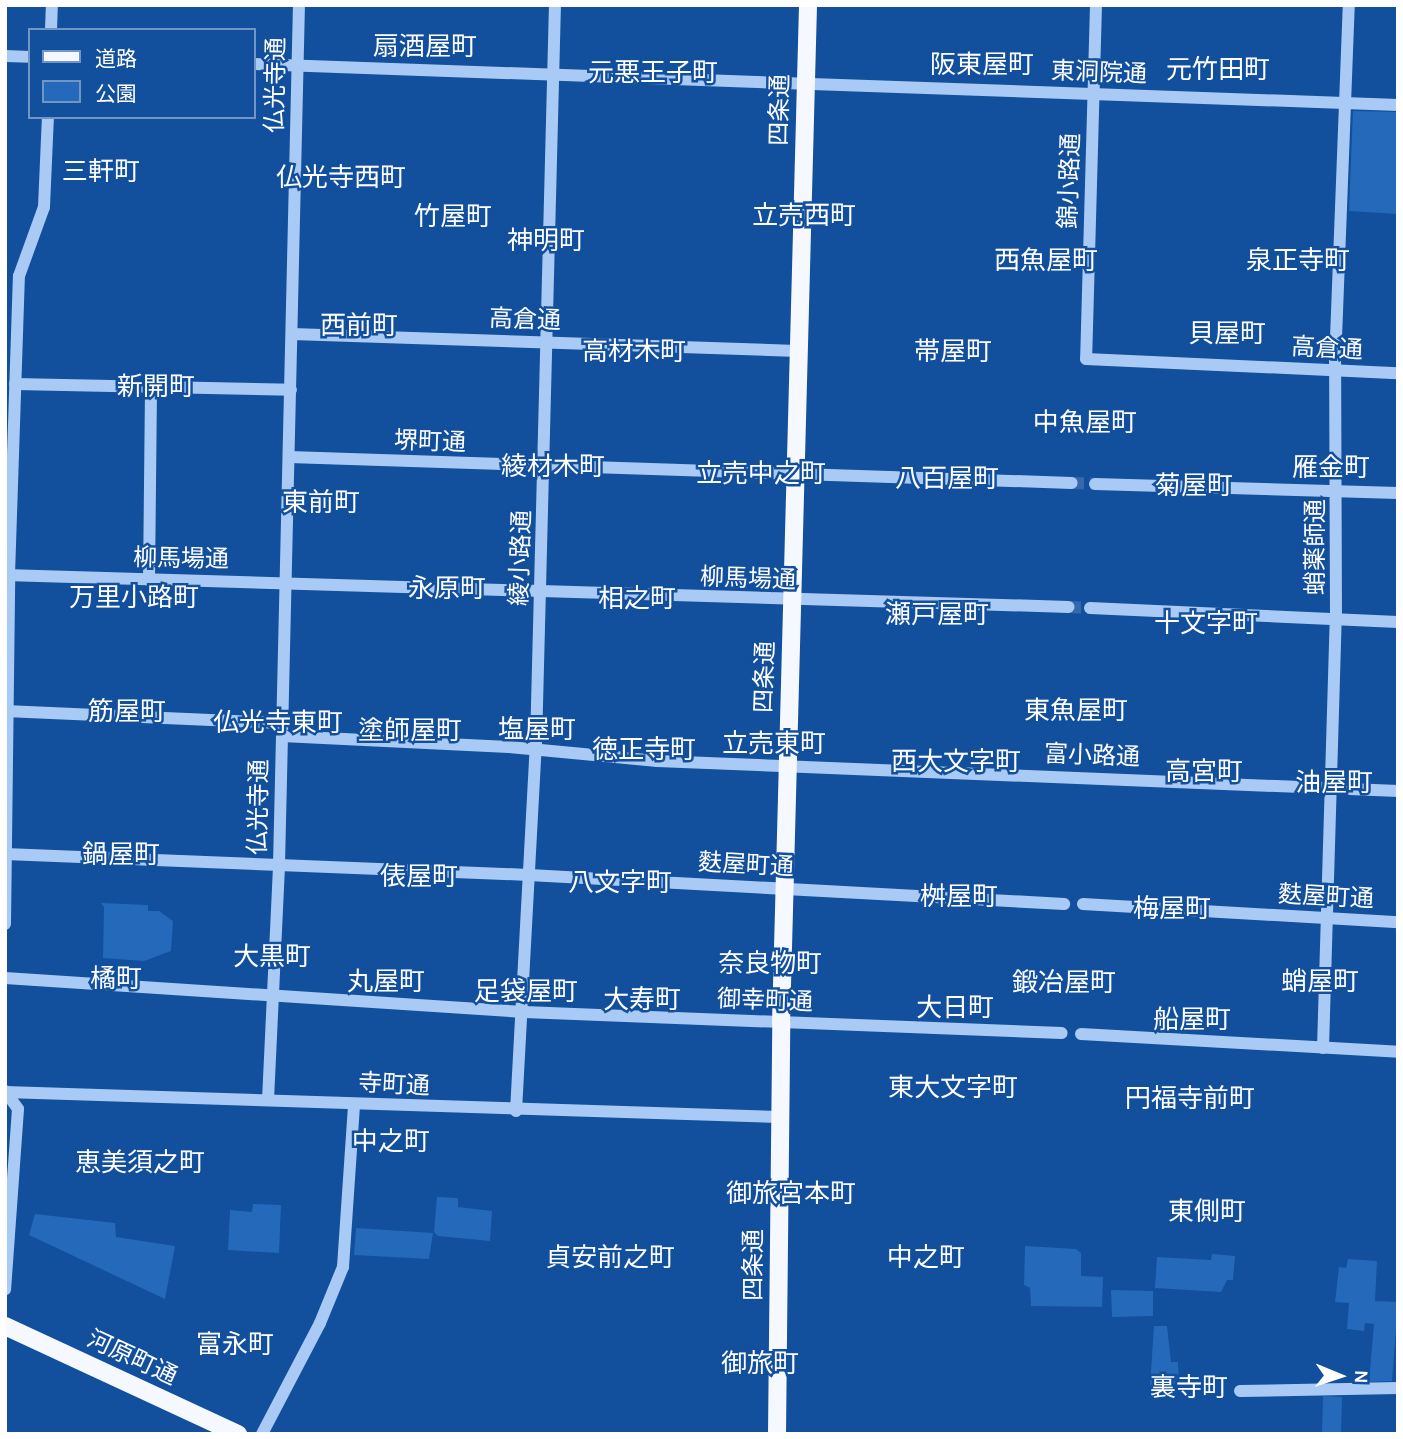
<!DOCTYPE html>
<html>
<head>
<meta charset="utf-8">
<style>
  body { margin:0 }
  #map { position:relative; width:1403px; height:1439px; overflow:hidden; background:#124f9d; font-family:Karla,"Noto Sans JP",sans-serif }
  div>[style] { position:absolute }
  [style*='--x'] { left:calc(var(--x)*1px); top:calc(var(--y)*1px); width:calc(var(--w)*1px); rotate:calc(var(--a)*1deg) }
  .green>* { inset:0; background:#2569bb }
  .minor-tunnel>* { height:12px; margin-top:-6px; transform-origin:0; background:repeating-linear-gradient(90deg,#3669ac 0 12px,transparent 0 18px) }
  .minor>* { height:12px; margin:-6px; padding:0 6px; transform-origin:6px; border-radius:6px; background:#a8caf4 }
  .major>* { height:18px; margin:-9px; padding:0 9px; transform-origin:9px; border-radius:9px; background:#f5f9ff }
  span { translate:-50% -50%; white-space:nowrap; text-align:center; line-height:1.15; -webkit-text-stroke:5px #124f9d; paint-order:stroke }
  .street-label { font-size:24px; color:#fff }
  .neighbourhood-label { font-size:26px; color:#fff }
  .frame { position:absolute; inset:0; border:7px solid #fff; pointer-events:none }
  .legend { position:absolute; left:28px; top:28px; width:228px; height:91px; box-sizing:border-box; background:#124f9d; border:2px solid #7195c4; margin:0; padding:9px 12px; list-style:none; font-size:21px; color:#fff }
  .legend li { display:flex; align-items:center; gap:14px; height:35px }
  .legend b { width:35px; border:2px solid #7195c4 }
  .north { position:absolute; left:1305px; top:1341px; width:70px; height:70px; -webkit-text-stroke:5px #124f9d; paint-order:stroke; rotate:92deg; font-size:19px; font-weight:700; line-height:28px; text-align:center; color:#fff }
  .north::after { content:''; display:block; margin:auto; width:24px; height:32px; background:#fff; clip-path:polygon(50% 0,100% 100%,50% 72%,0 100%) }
</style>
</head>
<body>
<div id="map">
  <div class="green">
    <i style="clip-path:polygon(1353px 111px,1398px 112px,1398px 214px,1349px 211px)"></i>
    <i style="clip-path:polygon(101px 903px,148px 905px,148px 911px,159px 911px,173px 921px,171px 951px,144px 961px,103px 958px,104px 907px)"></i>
    <i style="clip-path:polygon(437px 1197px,458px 1198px,458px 1207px,492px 1211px,490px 1241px,438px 1236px,434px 1232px)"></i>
    <i style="clip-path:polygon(253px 1204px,281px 1205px,279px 1253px,228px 1250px,230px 1210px,252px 1212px)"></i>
    <i style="clip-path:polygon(35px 1214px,115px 1223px,116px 1237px,175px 1246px,165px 1299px,29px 1235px)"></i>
    <i style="clip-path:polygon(356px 1228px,433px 1233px,429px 1259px,354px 1255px)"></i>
    <i style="clip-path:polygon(1025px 1246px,1076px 1249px,1081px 1253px,1081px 1276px,1103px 1277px,1102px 1307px,1031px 1306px,1030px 1288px,1024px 1285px)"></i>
    <i style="clip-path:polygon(1212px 1254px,1235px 1256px,1233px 1280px,1227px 1280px,1221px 1292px,1155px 1288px,1157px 1257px,1211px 1260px)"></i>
    <i style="clip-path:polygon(1348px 1259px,1377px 1261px,1375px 1301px,1398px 1302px,1392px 1381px,1369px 1382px,1374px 1324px,1365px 1323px,1364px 1331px,1347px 1329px,1349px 1303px,1335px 1302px,1339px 1267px,1346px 1268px)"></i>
    <i style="clip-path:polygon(1111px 1290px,1153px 1291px,1153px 1316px,1112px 1317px)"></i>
    <i style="clip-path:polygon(1154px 1326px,1167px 1326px,1171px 1362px,1178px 1362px,1179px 1386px,1150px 1386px)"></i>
    <i style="clip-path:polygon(1323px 1396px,1342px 1397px,1341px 1434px,1322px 1434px)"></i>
  </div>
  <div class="minor-tunnel">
    <i style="--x:1072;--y:483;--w:23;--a:2"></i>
    <i style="--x:1069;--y:607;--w:21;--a:3"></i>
  </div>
  <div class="minor">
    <i style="--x:1096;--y:5;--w:354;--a:91.6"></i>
    <i style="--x:1086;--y:359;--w:312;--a:2.6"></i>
    <i style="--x:51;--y:30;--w:25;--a:-88"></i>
    <i style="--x:5;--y:56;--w:25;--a:2"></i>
    <i style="--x:254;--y:64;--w:1145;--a:2.05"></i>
    <i style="--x:292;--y:334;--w:506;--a:1.92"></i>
    <i style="--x:15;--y:384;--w:276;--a:1.2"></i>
    <i style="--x:289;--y:457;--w:783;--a:1.9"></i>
    <i style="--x:1095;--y:484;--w:303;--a:1.7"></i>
    <i style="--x:5;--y:575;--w:1064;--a:1.72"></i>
    <i style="--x:149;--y:580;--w:192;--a:-89.4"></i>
    <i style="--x:1090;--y:608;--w:308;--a:2.6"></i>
    <i style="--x:5;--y:711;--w:277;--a:2.5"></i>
    <i style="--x:282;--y:736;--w:227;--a:2.8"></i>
    <i style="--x:509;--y:747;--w:149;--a:5.4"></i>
    <i style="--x:657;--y:761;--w:742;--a:2.32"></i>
    <i style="--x:5;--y:854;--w:524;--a:2.29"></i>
    <i style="--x:529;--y:875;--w:536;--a:3.1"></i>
    <i style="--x:1083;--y:904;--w:316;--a:3.3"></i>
    <i style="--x:5;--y:924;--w:349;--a:-89.3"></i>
    <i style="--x:9;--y:575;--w:299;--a:-88.1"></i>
    <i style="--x:19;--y:276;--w:73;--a:-70.1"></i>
    <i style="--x:44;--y:207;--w:90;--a:-87.5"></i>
    <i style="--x:5;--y:978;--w:520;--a:3.75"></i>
    <i style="--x:524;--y:1012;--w:538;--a:2.24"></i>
    <i style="--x:1081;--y:1034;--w:318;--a:3.2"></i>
    <i style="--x:1323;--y:1048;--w:429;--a:-88.3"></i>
    <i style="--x:1336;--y:619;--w:255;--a:-90.2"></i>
    <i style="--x:1335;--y:364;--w:359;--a:-87.8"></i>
    <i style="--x:5;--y:1091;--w:22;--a:54"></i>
    <i style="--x:18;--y:1109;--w:181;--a:94.1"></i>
    <i style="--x:5;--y:1092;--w:775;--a:1.85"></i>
    <i style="--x:268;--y:1100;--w:235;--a:-87.3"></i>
    <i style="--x:279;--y:865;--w:860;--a:-88.67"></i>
    <i style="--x:516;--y:1111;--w:368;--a:-86.9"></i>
    <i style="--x:536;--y:744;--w:739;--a:-88.53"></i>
    <i style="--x:1240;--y:1391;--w:158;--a:-1.1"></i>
    <i style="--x:262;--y:1434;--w:125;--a:-62.4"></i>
    <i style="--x:320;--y:1323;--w:61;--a:-67.7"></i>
    <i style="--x:343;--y:1267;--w:163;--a:-86.1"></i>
  </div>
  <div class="major">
    <i style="--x:5;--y:1326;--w:257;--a:24.9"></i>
    <i style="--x:777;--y:1434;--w:411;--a:-89.4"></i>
    <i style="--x:781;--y:1023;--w:1018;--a:-88.48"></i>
  </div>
  <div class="street-label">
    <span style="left:1099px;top:73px;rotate:2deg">東洞院通</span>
    <span style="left:276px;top:85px;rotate:-89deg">仏光寺通</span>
    <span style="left:780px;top:110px;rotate:-89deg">四条通</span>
    <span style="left:1070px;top:181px;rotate:-88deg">錦小路通</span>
    <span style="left:525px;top:320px;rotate:2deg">高倉通</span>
    <span style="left:1327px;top:349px;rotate:3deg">高倉通</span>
    <span style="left:430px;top:442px;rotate:2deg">堺町通</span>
    <span style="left:1316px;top:547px;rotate:-90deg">蛸薬師通</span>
    <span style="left:521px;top:558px;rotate:-88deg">綾小路通</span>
    <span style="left:181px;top:559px;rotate:1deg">柳馬場通</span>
    <span style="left:748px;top:579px;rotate:2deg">柳馬場通</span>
    <span style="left:765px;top:677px;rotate:-88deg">四条通</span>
    <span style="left:1092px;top:756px;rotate:2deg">富小路通</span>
    <span style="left:259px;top:807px;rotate:-89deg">仏光寺通</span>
    <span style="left:746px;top:865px;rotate:3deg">麩屋町通</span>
    <span style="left:1326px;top:897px;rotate:3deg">麩屋町通</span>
    <span style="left:765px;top:1001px;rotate:2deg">御幸町通</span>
    <span style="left:394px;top:1085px;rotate:3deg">寺町通</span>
    <span style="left:754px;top:1265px;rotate:-90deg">四条通</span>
    <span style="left:132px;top:1358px;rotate:25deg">河原町通</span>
  </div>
  <div class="neighbourhood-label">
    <span style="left:425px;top:47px">扇酒屋町</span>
    <span style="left:982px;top:65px">阪東屋町</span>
    <span style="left:1218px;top:70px">元竹田町</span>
    <span style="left:653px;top:73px">元悪王子町</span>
    <span style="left:101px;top:172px">三軒町</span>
    <span style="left:341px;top:178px">仏光寺西町</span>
    <span style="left:804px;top:216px">立売西町</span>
    <span style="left:453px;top:217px">竹屋町</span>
    <span style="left:546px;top:241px">神明町</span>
    <span style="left:1046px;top:261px">西魚屋町</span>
    <span style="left:1298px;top:261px">泉正寺町</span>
    <span style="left:359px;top:326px">西前町</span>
    <span style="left:1227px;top:334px">貝屋町</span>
    <span style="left:634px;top:352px">高材木町</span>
    <span style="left:953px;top:352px">帯屋町</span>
    <span style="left:156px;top:387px">新開町</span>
    <span style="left:1085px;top:423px">中魚屋町</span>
    <span style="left:553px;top:467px">綾材木町</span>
    <span style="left:1331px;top:468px">雁金町</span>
    <span style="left:761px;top:474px">立売中之町</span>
    <span style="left:947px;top:479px">八百屋町</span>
    <span style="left:1194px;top:486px">菊屋町</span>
    <span style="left:321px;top:503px">東前町</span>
    <span style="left:447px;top:589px">永原町</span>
    <span style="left:134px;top:598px">万里小路町</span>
    <span style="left:637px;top:599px">相之町</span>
    <span style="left:937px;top:615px">瀬戸屋町</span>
    <span style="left:1206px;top:624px">十文字町</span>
    <span style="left:1076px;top:711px">東魚屋町</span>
    <span style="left:127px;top:712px">筋屋町</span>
    <span style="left:278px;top:723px">仏光寺東町</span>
    <span style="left:537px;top:730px">塩屋町</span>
    <span style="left:410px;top:731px">塗師屋町</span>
    <span style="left:774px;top:744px">立売東町</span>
    <span style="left:644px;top:750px">徳正寺町</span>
    <span style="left:956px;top:762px">西大文字町</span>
    <span style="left:1204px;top:772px">高宮町</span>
    <span style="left:1334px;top:783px">油屋町</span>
    <span style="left:121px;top:855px">鍋屋町</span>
    <span style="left:419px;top:877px">俵屋町</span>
    <span style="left:620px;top:883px">八文字町</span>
    <span style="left:959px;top:897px">桝屋町</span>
    <span style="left:1172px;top:909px">梅屋町</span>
    <span style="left:272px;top:957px">大黒町</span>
    <span style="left:770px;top:964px">奈良物町</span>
    <span style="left:116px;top:979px">橘町</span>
    <span style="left:386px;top:982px">丸屋町</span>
    <span style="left:1320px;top:982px">蛸屋町</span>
    <span style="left:1064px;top:983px">鍛冶屋町</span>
    <span style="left:526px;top:992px">足袋屋町</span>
    <span style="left:642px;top:1000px">大寿町</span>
    <span style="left:955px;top:1008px">大日町</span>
    <span style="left:1192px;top:1020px">船屋町</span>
    <span style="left:953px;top:1088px">東大文字町</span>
    <span style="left:1190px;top:1099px">円福寺前町</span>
    <span style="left:391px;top:1142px">中之町</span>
    <span style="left:140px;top:1163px">恵美須之町</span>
    <span style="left:791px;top:1194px">御旅宮本町</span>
    <span style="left:1207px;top:1212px">東側町</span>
    <span style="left:610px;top:1258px">貞安前之町</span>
    <span style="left:926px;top:1258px">中之町</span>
    <span style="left:235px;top:1345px">富永町</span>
    <span style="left:760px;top:1364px">御旅町</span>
    <span style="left:1189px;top:1388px">裏寺町</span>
  </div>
  <div class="frame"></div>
  <ul class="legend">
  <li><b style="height:9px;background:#f5f9ff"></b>道路</li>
  <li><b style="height:19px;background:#2569bb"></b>公園</li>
  </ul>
  <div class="north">N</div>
</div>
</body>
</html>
